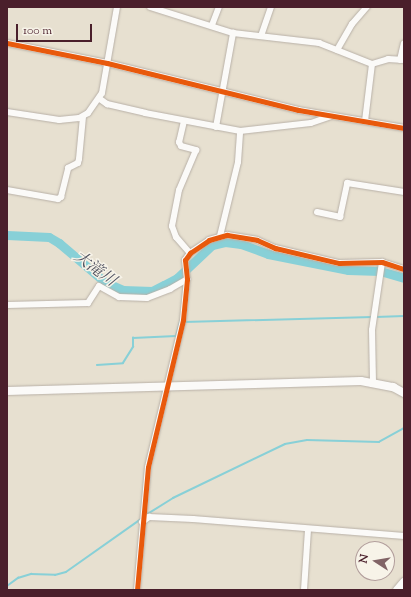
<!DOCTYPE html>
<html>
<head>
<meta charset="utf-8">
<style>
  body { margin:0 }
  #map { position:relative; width:411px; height:597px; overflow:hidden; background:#e7e0d0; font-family:"Sorts Mill Goudy","Noto Serif JP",serif }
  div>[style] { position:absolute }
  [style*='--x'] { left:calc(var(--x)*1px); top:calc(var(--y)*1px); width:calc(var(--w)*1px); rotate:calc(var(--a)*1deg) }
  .stream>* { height:1.5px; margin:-0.75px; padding:0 0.75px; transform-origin:0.75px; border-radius:0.75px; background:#88d0d7 }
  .river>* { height:9px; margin:-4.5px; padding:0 4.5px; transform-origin:4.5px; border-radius:4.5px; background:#88d0d7 }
  .roads { filter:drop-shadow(0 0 1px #b8b0a7) drop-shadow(0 0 1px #b8b0a7) }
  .street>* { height:6px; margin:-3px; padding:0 3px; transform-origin:3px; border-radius:3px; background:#fbfaf8 }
  .secondary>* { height:8px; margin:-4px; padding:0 4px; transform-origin:4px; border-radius:4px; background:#fbfaf8 }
  .cycleway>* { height:5px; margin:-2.5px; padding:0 2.5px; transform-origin:2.5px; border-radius:2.5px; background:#e8590c }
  span { translate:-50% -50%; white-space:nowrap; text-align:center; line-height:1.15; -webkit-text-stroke:3px #f7f3e8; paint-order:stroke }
  .water-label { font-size:16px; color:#505260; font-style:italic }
  .frame { position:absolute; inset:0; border:8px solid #4a1f2b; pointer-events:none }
  .north { position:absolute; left:355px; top:541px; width:40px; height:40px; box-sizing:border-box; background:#f7f3e8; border:1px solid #b29e9c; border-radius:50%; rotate:282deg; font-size:11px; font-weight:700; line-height:16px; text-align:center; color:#4a1f2b }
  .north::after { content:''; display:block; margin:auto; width:14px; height:18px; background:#816365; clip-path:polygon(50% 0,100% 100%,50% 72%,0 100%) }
  .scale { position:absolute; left:16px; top:24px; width:76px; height:18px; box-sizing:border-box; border:2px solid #4a1f2b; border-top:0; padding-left:5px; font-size:12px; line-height:14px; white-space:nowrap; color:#4a1f2b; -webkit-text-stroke:3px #f7f3e8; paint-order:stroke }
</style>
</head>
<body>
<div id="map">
  <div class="stream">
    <i style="--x:376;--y:317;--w:28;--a:-2"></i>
    <i style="--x:184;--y:322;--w:188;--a:-1.5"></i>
    <i style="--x:97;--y:365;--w:26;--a:-4"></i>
    <i style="--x:123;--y:363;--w:19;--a:-58"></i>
    <i style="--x:133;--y:347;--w:9;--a:-90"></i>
    <i style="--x:133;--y:338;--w:43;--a:-2.7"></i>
    <i style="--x:176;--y:336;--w:15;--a:-74"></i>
    <i style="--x:146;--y:515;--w:32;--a:-32"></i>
    <i style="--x:173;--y:498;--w:124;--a:-25.7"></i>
    <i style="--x:285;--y:444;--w:22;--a:-10"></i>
    <i style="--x:307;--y:440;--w:72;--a:1.6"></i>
    <i style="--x:379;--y:442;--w:29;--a:-29"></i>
    <i style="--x:7;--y:586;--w:14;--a:-36"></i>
    <i style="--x:18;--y:578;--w:14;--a:-17"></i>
    <i style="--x:31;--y:574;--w:24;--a:2"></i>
    <i style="--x:55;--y:575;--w:11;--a:-15"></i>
    <i style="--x:66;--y:572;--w:92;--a:-35.2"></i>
  </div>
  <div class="river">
    <i style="--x:7;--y:235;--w:42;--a:2.7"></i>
    <i style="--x:49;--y:237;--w:12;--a:31"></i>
    <i style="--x:59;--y:243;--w:60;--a:40.3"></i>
    <i style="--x:105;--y:282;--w:20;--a:24"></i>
    <i style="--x:123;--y:290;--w:29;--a:2"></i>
    <i style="--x:152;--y:291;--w:13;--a:-27"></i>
    <i style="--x:164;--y:285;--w:15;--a:-28"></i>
    <i style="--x:177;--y:278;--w:48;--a:-43.3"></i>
    <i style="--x:212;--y:245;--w:13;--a:-13"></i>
    <i style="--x:225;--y:242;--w:16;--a:7"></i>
    <i style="--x:241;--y:244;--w:29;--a:20"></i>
    <i style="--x:268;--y:254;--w:82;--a:11.3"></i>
    <i style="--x:348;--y:270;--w:32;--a:2"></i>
    <i style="--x:380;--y:271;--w:25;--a:16"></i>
  </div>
  <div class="roads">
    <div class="street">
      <i style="--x:150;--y:7;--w:87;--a:17.4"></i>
      <i style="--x:233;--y:33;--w:87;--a:6.6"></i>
      <i style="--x:319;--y:43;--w:57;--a:21.6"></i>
      <i style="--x:372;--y:64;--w:57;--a:97"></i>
      <i style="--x:212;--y:25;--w:19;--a:-69"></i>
      <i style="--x:261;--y:36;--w:31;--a:-71"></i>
      <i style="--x:7;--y:43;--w:102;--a:11.3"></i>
      <i style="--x:107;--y:63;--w:197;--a:13.8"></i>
      <i style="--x:298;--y:110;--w:108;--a:9.6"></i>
      <i style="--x:337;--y:50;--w:30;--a:-60"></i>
      <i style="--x:352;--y:24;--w:23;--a:-49"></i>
      <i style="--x:400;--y:60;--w:17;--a:-77"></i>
      <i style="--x:372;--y:64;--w:17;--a:-17"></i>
      <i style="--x:388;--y:59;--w:16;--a:4"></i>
      <i style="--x:100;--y:99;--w:9;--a:36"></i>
      <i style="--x:107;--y:104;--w:39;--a:13"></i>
      <i style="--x:145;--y:113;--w:97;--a:10.7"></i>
      <i style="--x:240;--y:131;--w:71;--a:-6.4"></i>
      <i style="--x:311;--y:123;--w:21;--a:-19"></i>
      <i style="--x:7;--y:112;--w:53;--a:8.7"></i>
      <i style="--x:59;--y:120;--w:20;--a:-6"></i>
      <i style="--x:79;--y:118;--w:10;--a:-29"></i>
      <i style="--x:88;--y:113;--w:24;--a:-55"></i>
      <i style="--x:102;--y:93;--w:87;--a:-80.1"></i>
      <i style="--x:184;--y:121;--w:22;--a:103"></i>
      <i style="--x:179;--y:142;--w:4;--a:63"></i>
      <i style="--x:181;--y:146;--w:16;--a:15"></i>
      <i style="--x:196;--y:150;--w:43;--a:113"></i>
      <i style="--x:179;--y:190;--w:37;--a:101"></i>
      <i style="--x:172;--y:226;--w:12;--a:70"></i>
      <i style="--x:176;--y:237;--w:21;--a:49"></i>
      <i style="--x:216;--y:127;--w:96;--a:-79.7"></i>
      <i style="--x:7;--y:190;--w:52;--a:10"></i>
      <i style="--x:58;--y:199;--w:4;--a:-34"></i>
      <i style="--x:61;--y:197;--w:30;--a:-76"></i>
      <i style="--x:68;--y:168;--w:11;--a:-27"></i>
      <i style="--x:78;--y:163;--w:4;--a:-76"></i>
      <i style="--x:79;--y:159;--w:42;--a:-84.6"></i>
      <i style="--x:317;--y:212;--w:24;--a:12"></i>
      <i style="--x:340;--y:217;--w:35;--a:-78"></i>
      <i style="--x:347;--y:183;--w:58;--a:9"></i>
      <i style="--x:220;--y:236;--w:76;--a:-76.3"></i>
      <i style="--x:238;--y:162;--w:31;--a:-86"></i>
      <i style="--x:7;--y:305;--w:81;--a:-1.4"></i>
      <i style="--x:88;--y:303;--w:20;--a:-57"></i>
      <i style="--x:99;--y:286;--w:23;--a:29"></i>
      <i style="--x:119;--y:297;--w:28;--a:2"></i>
      <i style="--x:147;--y:298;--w:25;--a:-21"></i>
      <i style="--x:170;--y:289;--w:20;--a:-30"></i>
      <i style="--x:373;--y:382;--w:52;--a:-91.1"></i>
      <i style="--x:372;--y:330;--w:69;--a:-81.6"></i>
      <i style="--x:142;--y:522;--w:9;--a:-36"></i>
      <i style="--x:149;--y:517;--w:44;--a:2.6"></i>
      <i style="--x:193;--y:519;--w:212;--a:4.6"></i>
      <i style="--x:137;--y:590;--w:123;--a:-84.9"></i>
      <i style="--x:148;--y:467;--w:151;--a:-76.6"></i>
      <i style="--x:183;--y:320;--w:41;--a:-84.4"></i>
      <i style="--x:187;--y:279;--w:19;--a:-96"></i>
      <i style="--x:185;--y:260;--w:9;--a:-54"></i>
      <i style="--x:190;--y:253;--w:23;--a:-34"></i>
      <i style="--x:209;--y:240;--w:19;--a:-16"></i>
      <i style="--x:227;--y:235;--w:30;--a:9"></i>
      <i style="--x:257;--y:240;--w:20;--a:24"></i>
      <i style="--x:275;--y:248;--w:66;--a:13.2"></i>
      <i style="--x:339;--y:263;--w:43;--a:-1.3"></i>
      <i style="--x:382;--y:262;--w:23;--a:18"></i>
      <i style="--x:304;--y:590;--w:60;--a:-86.2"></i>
    </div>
    <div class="secondary">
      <i style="--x:7;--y:391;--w:354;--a:-1.6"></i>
      <i style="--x:361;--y:381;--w:33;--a:11"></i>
      <i style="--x:393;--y:387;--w:13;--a:29"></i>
      <i style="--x:397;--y:590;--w:11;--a:-49"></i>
    </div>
  </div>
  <div class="cycleway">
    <i style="--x:7;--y:43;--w:102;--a:11.3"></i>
    <i style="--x:107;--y:63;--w:197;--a:13.8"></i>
    <i style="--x:298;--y:110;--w:108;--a:9.6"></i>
    <i style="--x:137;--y:590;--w:123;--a:-84.9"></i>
    <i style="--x:148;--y:467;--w:151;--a:-76.6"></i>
    <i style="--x:183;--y:320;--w:41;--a:-84.4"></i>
    <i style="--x:187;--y:279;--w:19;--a:-96"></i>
    <i style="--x:185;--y:260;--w:9;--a:-54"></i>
    <i style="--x:190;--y:253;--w:23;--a:-34"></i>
    <i style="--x:209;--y:240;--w:19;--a:-16"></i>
    <i style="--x:227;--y:235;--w:30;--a:9"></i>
    <i style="--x:257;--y:240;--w:20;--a:24"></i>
    <i style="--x:275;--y:248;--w:66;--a:13.2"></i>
    <i style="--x:339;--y:263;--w:43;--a:-1.3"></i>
    <i style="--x:382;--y:262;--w:23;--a:18"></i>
  </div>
  <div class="water-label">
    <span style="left:94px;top:270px;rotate:36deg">大滝川</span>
  </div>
  <div class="frame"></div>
  <div class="north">N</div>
  <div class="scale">100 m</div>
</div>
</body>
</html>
